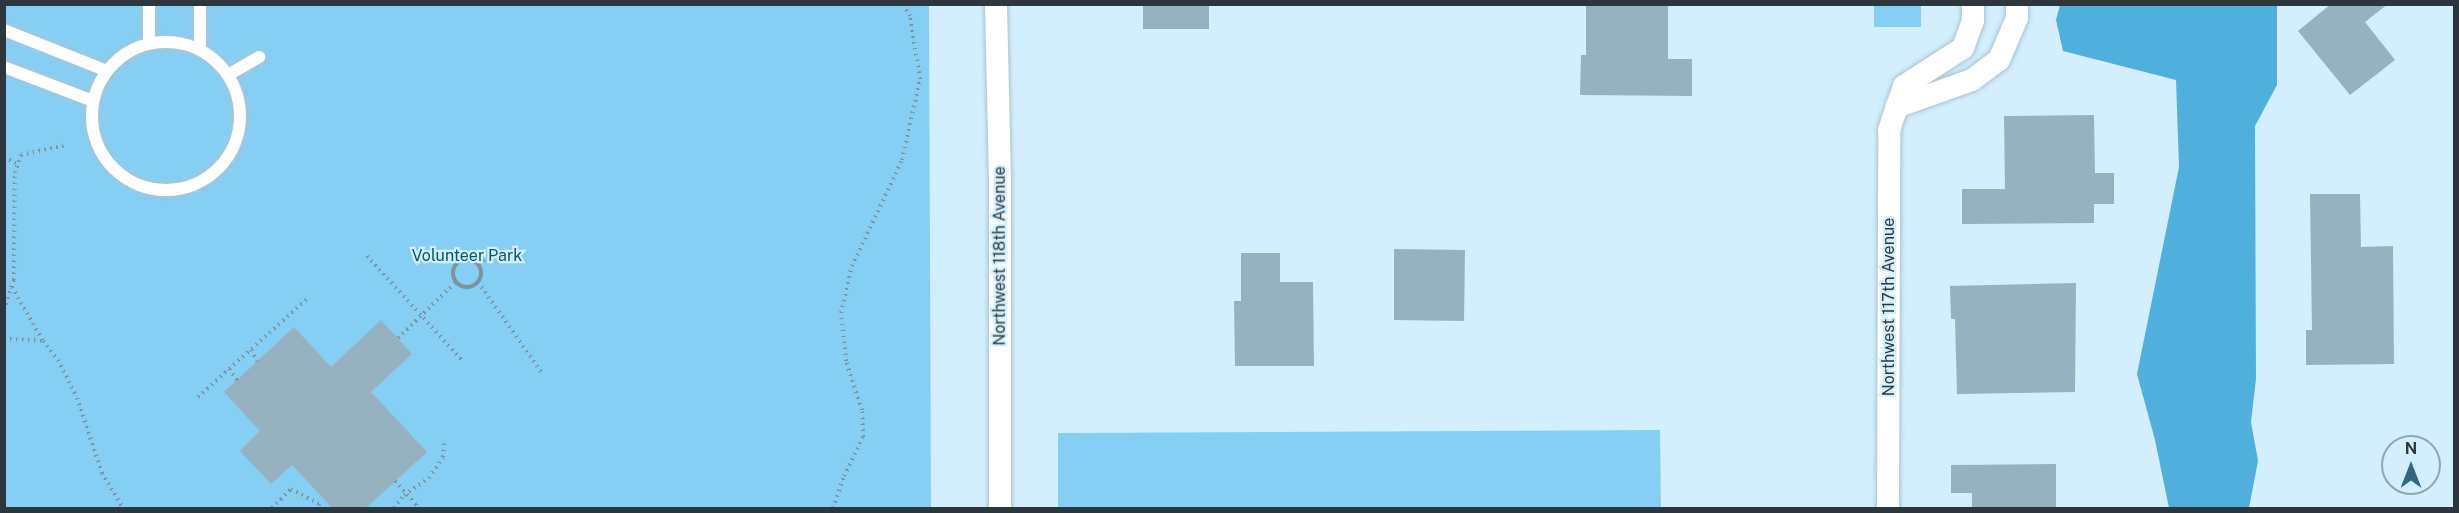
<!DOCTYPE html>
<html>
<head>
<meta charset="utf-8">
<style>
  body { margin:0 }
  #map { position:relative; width:2459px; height:513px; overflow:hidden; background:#d3effe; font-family:"Public Sans",sans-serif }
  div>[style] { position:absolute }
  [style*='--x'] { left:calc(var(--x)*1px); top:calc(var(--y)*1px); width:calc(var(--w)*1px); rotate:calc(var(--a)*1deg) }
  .green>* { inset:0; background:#86cff4 }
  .water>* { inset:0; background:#4fb0de }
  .building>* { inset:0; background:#96b1bf }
  .path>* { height:4px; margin-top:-2px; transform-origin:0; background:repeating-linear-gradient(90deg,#7f939d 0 1.5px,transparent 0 6px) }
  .path>.ring { margin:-2px; padding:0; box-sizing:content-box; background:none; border:4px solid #7f939d; border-radius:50% }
  .roads { filter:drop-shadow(0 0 2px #a9c4d3) drop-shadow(0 0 2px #a9c4d3) }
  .lane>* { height:12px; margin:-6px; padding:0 6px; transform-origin:6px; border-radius:6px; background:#fff }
  .lane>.ring { margin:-6px; padding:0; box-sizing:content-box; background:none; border:12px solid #fff; border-radius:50% }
  .street>* { height:22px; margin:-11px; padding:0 11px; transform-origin:11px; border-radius:11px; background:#fff }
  span { translate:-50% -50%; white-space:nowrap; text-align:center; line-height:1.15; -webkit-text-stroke:4.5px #d3effe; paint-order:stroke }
  .park-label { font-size:16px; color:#035675 }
  .street-label { font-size:16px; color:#2c373d }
  .frame { position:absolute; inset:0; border:6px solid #2c373d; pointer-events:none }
  .north { position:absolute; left:2381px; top:435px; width:60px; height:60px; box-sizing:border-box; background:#d3effe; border:2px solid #90a5b1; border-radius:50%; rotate:0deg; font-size:16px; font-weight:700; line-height:24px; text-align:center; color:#2c373d }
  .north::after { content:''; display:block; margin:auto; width:21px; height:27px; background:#2f6681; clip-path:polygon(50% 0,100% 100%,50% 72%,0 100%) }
</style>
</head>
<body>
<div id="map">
  <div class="green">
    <i style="clip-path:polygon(4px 5px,929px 5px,931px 508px,5px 508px)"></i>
    <i style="clip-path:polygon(1874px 5px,1921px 5px,1921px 27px,1874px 27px)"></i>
    <i style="clip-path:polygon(1660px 430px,1661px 508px,1058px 508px,1058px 433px)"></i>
  </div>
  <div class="water">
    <i style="clip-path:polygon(2060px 5px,2277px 5px,2277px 85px,2255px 126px,2256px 379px,2251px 422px,2258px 461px,2249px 508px,2169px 508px,2155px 440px,2137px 374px,2179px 167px,2176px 80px,2063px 51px,2056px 20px)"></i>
  </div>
  <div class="building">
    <i style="clip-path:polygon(1143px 4px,1209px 4px,1209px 29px,1143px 29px)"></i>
    <i style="clip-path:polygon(1586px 4px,1668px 4px,1668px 59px,1692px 59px,1692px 96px,1580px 95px,1581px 55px,1586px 55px)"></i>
    <i style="clip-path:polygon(2331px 4px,2388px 4px,2365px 22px,2395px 60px,2350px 95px,2298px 31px)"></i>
    <i style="clip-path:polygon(2094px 115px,2095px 173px,2114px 173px,2114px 204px,2094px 204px,2094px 223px,1962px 224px,1962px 189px,2005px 189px,2004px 116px)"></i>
    <i style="clip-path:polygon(2310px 194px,2360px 194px,2361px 247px,2393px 246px,2394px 364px,2306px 365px,2306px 330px,2312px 330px)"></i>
    <i style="clip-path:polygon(1394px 249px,1465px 250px,1464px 321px,1394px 320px)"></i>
    <i style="clip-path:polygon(1241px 253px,1280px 253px,1280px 282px,1313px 282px,1314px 366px,1235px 366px,1234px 301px,1241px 301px)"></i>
    <i style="clip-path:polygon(2076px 283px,2075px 392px,1957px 394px,1955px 319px,1951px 319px,1950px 286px)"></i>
    <i style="clip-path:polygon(381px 320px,412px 354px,371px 392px,427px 452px,366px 508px,332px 508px,292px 465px,271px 484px,240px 451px,260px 431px,224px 392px,294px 327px,331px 367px)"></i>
    <i style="clip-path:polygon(2056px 464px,2056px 508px,1972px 508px,1972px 493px,1951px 493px,1951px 465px)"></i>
  </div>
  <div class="path">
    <i style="--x:4;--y:157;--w:16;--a:27"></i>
    <i style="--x:367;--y:256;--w:141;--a:47.6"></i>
    <i class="ring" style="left:453px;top:259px;width:24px;height:24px"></i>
    <i style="--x:479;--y:265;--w:18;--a:-41"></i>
    <i style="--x:478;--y:282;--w:111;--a:54.9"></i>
    <i style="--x:12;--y:287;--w:62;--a:60.1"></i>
    <i style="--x:43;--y:341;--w:24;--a:52"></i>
    <i style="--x:58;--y:360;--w:42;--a:63.4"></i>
    <i style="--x:77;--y:398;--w:79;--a:71.6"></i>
    <i style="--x:102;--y:473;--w:41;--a:59"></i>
    <i style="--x:4;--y:310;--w:32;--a:-72"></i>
    <i style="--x:14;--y:280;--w:107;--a:-89.5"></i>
    <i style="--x:15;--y:173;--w:19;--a:-72"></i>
    <i style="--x:21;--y:155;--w:46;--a:-12.5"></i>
    <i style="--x:398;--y:338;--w:81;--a:-44"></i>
    <i style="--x:4;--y:339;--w:39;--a:3"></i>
    <i style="--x:251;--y:350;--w:13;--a:61"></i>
    <i style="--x:229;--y:369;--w:14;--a:54"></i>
    <i style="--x:198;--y:397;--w:149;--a:-42"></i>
    <i style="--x:395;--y:481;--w:31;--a:48"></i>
    <i style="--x:416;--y:504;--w:4;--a:76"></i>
    <i style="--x:272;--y:508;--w:27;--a:-45"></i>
    <i style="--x:291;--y:489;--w:32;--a:28"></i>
    <i style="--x:319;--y:504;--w:4;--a:104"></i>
    <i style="--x:394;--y:508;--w:16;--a:-52"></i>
    <i style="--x:404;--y:495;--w:30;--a:-34"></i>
    <i style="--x:429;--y:478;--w:25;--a:-56"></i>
    <i style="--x:443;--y:457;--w:16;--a:-83"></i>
    <i style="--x:833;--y:508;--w:34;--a:-71"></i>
    <i style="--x:844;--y:476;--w:43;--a:-64"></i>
    <i style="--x:863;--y:437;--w:27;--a:-92"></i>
    <i style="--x:862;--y:410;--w:52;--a:-108.1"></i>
    <i style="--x:846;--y:361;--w:48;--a:-95.9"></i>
    <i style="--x:841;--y:313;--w:48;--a:-76.8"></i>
    <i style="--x:852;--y:266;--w:117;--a:-64.7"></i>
    <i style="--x:902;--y:160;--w:83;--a:-77.5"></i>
    <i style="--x:920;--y:79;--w:64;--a:-99"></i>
    <i style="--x:910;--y:16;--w:14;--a:-120"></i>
  </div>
  <div class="roads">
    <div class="lane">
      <i style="--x:149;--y:4;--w:39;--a:90"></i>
      <i style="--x:200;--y:4;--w:45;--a:90"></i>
      <i style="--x:4;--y:30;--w:111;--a:21.7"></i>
      <i class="ring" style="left:92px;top:42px;width:136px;height:136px"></i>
      <i style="--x:4;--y:67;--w:95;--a:20.9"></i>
      <i style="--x:228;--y:75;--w:36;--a:-30"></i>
    </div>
    <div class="street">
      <i style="--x:996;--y:4;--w:173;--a:88.7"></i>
      <i style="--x:1000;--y:177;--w:331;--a:90"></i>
      <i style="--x:1896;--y:107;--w:81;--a:-19.6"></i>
      <i style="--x:1972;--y:80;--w:34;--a:-37"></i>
      <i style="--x:1999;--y:60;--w:46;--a:-66.8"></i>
      <i style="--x:2017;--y:18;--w:14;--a:-90"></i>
      <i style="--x:1888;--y:508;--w:378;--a:-89.8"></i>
      <i style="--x:1889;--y:130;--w:46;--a:-71.2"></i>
      <i style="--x:1904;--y:86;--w:70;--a:-32.8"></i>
      <i style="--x:1963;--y:48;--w:30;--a:-70"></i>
      <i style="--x:1973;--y:20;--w:16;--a:-90"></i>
    </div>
  </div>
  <div class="park-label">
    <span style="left:467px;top:256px">Volunteer Park</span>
  </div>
  <div class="street-label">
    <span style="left:1000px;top:256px;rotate:-90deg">Northwest 118th Avenue</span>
    <span style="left:1889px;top:307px;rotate:-90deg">Northwest 117th Avenue</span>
  </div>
  <div class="frame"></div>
  <div class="north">N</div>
</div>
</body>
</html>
